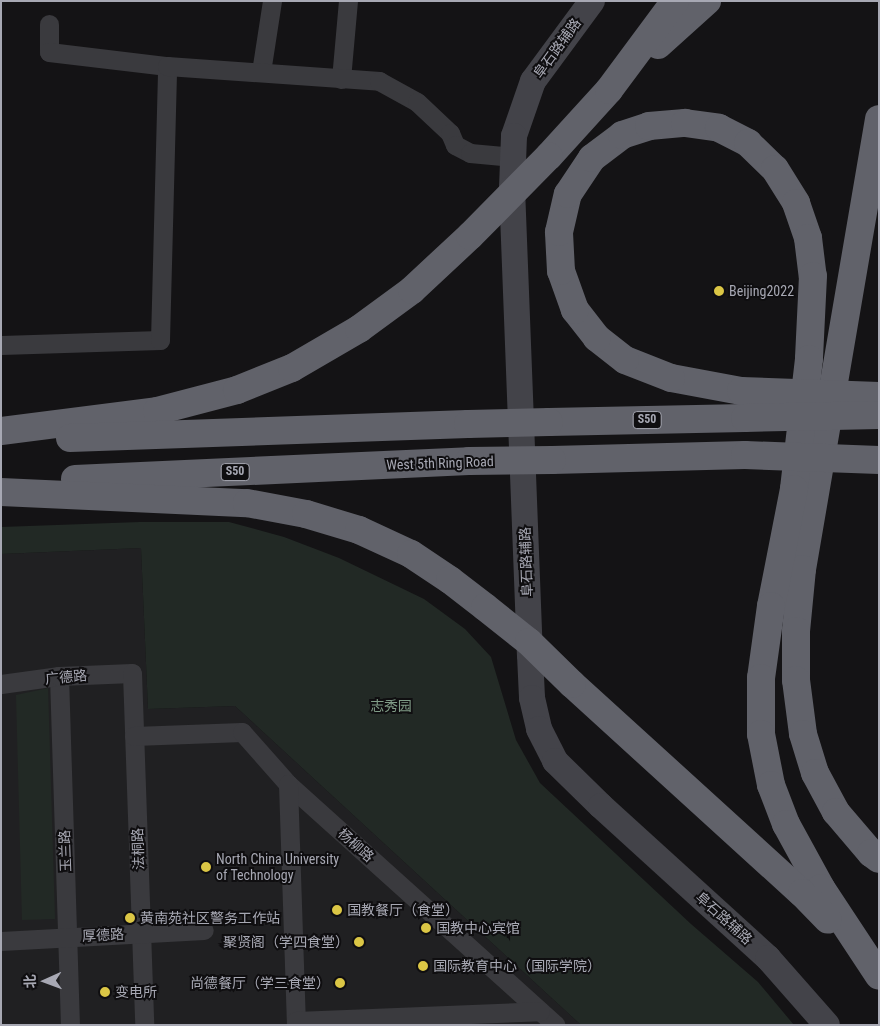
<!DOCTYPE html>
<html>
<head>
<meta charset="utf-8">
<style>
  body { margin:0 }
  #map { position:relative; width:880px; height:1026px; overflow:hidden; background:#141315; font-family:"Roboto Condensed","Noto Sans SC",sans-serif }
  div>[style] { position:absolute }
  [style*='--x'] { left:calc(var(--x)*1px); top:calc(var(--y)*1px); width:calc(var(--w)*1px); rotate:calc(var(--a)*1deg) }
  .built>* { inset:0; background:#202022 }
  .green>* { inset:0; background:#222925 }
  .minor>* { height:19px; margin:-9.5px; padding:0 9.5px; transform-origin:9.5px; border-radius:9.5px; background:#3a3a3e }
  .secondary>* { height:26px; margin:-13px; padding:0 13px; transform-origin:13px; border-radius:13px; background:#434349 }
  .motorway>* { height:28px; margin:-14px; padding:0 14px; transform-origin:14px; border-radius:14px; background:#61626a }
  .motorway-bridge>* { height:28px; margin:-14px; padding:0 14px; transform-origin:14px; border-radius:14px; background:#61626a }
  .dots>* { width:14px; height:14px; translate:-50% -50%; box-sizing:border-box; border:2px solid #0f0e10; border-radius:50% }
  span { translate:-50% -50%; white-space:nowrap; text-align:center; line-height:1.15; -webkit-text-stroke:4px #0f0e10; paint-order:stroke }
  .shield-label span { padding:1px 4px; background:#0f0e10; border:1px solid; border-radius:4px; -webkit-text-stroke-width:0 }
  .shield-label { font-size:12px; color:#a7a8b3; font-weight:700 }
  .street-label { font-size:14px; color:#a7a8b3 }
  .poi-label { font-size:14px; color:#a7a8b3 }
  .left { translate:0 -50%; text-align:left }
  .right { translate:-100% -50%; text-align:right }
  .park-label { font-size:14px; color:#809c87 }
  .frame { position:absolute; inset:0; border:2px solid #a7a8b3; pointer-events:none }
  .north { position:absolute; left:20px; top:956px; width:50px; height:50px; -webkit-text-stroke:4px #0f0e10; paint-order:stroke; rotate:268deg; font-size:14px; font-weight:700; line-height:20px; text-align:center; color:#a7a8b3 }
  .north::after { content:''; display:block; margin:auto; width:18px; height:22px; background:#a7a8b3; clip-path:polygon(50% 0,100% 100%,50% 72%,0 100%) }
</style>
</head>
<body>
<div id="map">
  <div class="built">
    <i style="clip-path:polygon(141px 548px,148px 709px,235px 706px,581px 1025px,1px 1025px,1px 554px)"></i>
  </div>
  <div class="green">
    <i style="clip-path:polygon(140px 522px,229px 522px,284px 537px,339px 558px,424px 599px,465px 629px,491px 657px,516px 740px,540px 783px,691px 924px,758px 982px,794px 1025px,581px 1025px,235px 706px,148px 709px,141px 548px,1px 554px,1px 527px)"></i>
    <i style="clip-path:polygon(48px 688px,55px 919px,22px 920px,16px 695px)"></i>
  </div>
  <div class="minor">
    <i style="--x:49;--y:24;--w:28;--a:90"></i>
    <i style="--x:49;--y:52;--w:119;--a:6.8"></i>
    <i style="--x:261;--y:72;--w:72;--a:-81.2"></i>
    <i style="--x:341;--y:79;--w:78;--a:-84.9"></i>
    <i style="--x:1;--y:345;--w:159;--a:-1.8"></i>
    <i style="--x:160;--y:340;--w:274;--a:-88.5"></i>
    <i style="--x:167;--y:66;--w:213;--a:4"></i>
    <i style="--x:379;--y:81;--w:43;--a:28.9"></i>
    <i style="--x:417;--y:102;--w:45;--a:43.2"></i>
    <i style="--x:450;--y:133;--w:13;--a:67"></i>
    <i style="--x:455;--y:145;--w:17;--a:28"></i>
    <i style="--x:470;--y:153;--w:43;--a:5.3"></i>
    <i style="--x:59;--y:676;--w:349;--a:88.2"></i>
    <i style="--x:1;--y:684;--w:59;--a:-7.9"></i>
    <i style="--x:59;--y:676;--w:73;--a:-2.4"></i>
    <i style="--x:132;--y:673;--w:352;--a:88"></i>
    <i style="--x:134;--y:736;--w:108;--a:-2.1"></i>
    <i style="--x:242;--y:732;--w:69;--a:48.5"></i>
    <i style="--x:288;--y:784;--w:360;--a:42"></i>
    <i style="--x:288;--y:784;--w:241;--a:88.1"></i>
    <i style="--x:1;--y:941;--w:203;--a:-3.1"></i>
    <i style="--x:296;--y:1021;--w:244;--a:-2.3"></i>
  </div>
  <div class="secondary">
    <i style="--x:592;--y:1;--w:99;--a:126.4"></i>
    <i style="--x:533;--y:81;--w:58;--a:109.1"></i>
    <i style="--x:514;--y:136;--w:52;--a:92.2"></i>
    <i style="--x:512;--y:188;--w:467;--a:87.8"></i>
    <i style="--x:530;--y:655;--w:43;--a:87.3"></i>
    <i style="--x:532;--y:698;--w:32;--a:77"></i>
    <i style="--x:539;--y:729;--w:36;--a:63"></i>
    <i style="--x:555;--y:761;--w:64;--a:44.4"></i>
    <i style="--x:601;--y:806;--w:226;--a:42.3"></i>
    <i style="--x:768;--y:958;--w:89;--a:48.6"></i>
  </div>
  <div class="motorway">
    <i style="--x:658;--y:45;--w:66;--a:-41.9"></i>
    <i style="--x:879;--y:119;--w:457;--a:99.7"></i>
    <i style="--x:802;--y:569;--w:62;--a:95.5"></i>
    <i style="--x:796;--y:631;--w:49;--a:90"></i>
    <i style="--x:796;--y:680;--w:54;--a:82.6"></i>
    <i style="--x:803;--y:734;--w:41;--a:72.9"></i>
    <i style="--x:815;--y:773;--w:44;--a:61.7"></i>
    <i style="--x:836;--y:812;--w:54;--a:49.5"></i>
    <i style="--x:871;--y:853;--w:10;--a:37"></i>
    <i style="--x:549;--y:156;--w:89;--a:-47.7"></i>
    <i style="--x:609;--y:90;--w:111;--a:-53.4"></i>
    <i style="--x:741;--y:391;--w:71;--a:-169.5"></i>
    <i style="--x:671;--y:378;--w:49;--a:-158.6"></i>
    <i style="--x:625;--y:360;--w:36;--a:-142"></i>
    <i style="--x:597;--y:338;--w:36;--a:-128"></i>
    <i style="--x:575;--y:310;--w:41;--a:-109.7"></i>
    <i style="--x:561;--y:271;--w:39;--a:-93"></i>
    <i style="--x:559;--y:232;--w:39;--a:-77"></i>
    <i style="--x:568;--y:194;--w:43;--a:-56.3"></i>
    <i style="--x:592;--y:158;--w:38;--a:-37"></i>
    <i style="--x:622;--y:135;--w:28;--a:-18"></i>
    <i style="--x:649;--y:126;--w:36;--a:-5"></i>
    <i style="--x:685;--y:123;--w:34;--a:8"></i>
    <i style="--x:719;--y:128;--w:33;--a:27"></i>
    <i style="--x:748;--y:143;--w:37;--a:44"></i>
    <i style="--x:775;--y:169;--w:40;--a:58"></i>
    <i style="--x:796;--y:203;--w:37;--a:71"></i>
    <i style="--x:808;--y:238;--w:38;--a:83"></i>
    <i style="--x:813;--y:276;--w:83;--a:92.8"></i>
    <i style="--x:809;--y:359;--w:131;--a:96.6"></i>
    <i style="--x:794;--y:489;--w:119;--a:101.1"></i>
    <i style="--x:771;--y:606;--w:73;--a:97.9"></i>
    <i style="--x:761;--y:678;--w:56;--a:90"></i>
    <i style="--x:761;--y:734;--w:52;--a:78.9"></i>
    <i style="--x:771;--y:785;--w:42;--a:69"></i>
    <i style="--x:786;--y:824;--w:73;--a:61.3"></i>
    <i style="--x:821;--y:888;--w:105;--a:56.6"></i>
    <i style="--x:549;--y:422;--w:196;--a:-1.2"></i>
    <i style="--x:1;--y:431;--w:157;--a:-7.3"></i>
    <i style="--x:157;--y:411;--w:83;--a:-14.7"></i>
    <i style="--x:237;--y:390;--w:59;--a:-21.8"></i>
    <i style="--x:292;--y:368;--w:78;--a:-30.2"></i>
    <i style="--x:359;--y:329;--w:66;--a:-36.3"></i>
    <i style="--x:412;--y:290;--w:79;--a:-43"></i>
    <i style="--x:70;--y:438;--w:398;--a:-2"></i>
    <i style="--x:552;--y:460;--w:193;--a:-1.5"></i>
    <i style="--x:75;--y:479;--w:394;--a:-2.6"></i>
    <i style="--x:1;--y:492;--w:246;--a:2.6"></i>
    <i style="--x:247;--y:503;--w:60;--a:10.6"></i>
    <i style="--x:306;--y:514;--w:55;--a:16.8"></i>
    <i style="--x:359;--y:530;--w:57;--a:24.8"></i>
    <i style="--x:411;--y:554;--w:47;--a:33.7"></i>
    <i style="--x:450;--y:580;--w:44;--a:37.6"></i>
    <i style="--x:572;--y:684;--w:311;--a:42.3"></i>
    <i style="--x:802;--y:893;--w:37;--a:46"></i>
  </div>
  <div class="motorway-bridge">
    <i style="--x:470;--y:236;--w:112;--a:-45.4"></i>
    <i style="--x:741;--y:391;--w:138;--a:2.1"></i>
    <i style="--x:745;--y:418;--w:134;--a:-1.3"></i>
    <i style="--x:468;--y:424;--w:81;--a:-1.4"></i>
    <i style="--x:745;--y:455;--w:134;--a:2.1"></i>
    <i style="--x:469;--y:461;--w:83;--a:-0.7"></i>
    <i style="--x:485;--y:607;--w:56;--a:38.5"></i>
    <i style="--x:529;--y:642;--w:60;--a:44.3"></i>
  </div>
  <div class="dots">
    <i style="left:719px;top:291px;background:#dbc645"></i>
    <i style="left:206px;top:867px;background:#dbc645"></i>
    <i style="left:337px;top:910px;background:#dbc645"></i>
    <i style="left:130px;top:918px;background:#dbc645"></i>
    <i style="left:426px;top:928px;background:#dbc645"></i>
    <i style="left:359px;top:942px;background:#dbc645"></i>
    <i style="left:423px;top:966px;background:#dbc645"></i>
    <i style="left:340px;top:983px;background:#dbc645"></i>
    <i style="left:105px;top:992px;background:#dbc645"></i>
  </div>
  <div class="shield-label">
    <span style="left:647px;top:420px">S50</span>
    <span style="left:235px;top:472px">S50</span>
  </div>
  <div class="street-label">
    <span style="left:557px;top:48px;rotate:-54deg">阜石路辅路</span>
    <span style="left:440px;top:463px;rotate:-2deg">West 5th Ring Road</span>
    <span style="left:526px;top:562px;rotate:-92deg">阜石路辅路</span>
    <span style="left:66px;top:677px;rotate:-5deg">广德路</span>
    <span style="left:356px;top:845px;rotate:42deg">杨柳路</span>
    <span style="left:138px;top:849px;rotate:-92deg">法桐路</span>
    <span style="left:65px;top:851px;rotate:-92deg">玉兰路</span>
    <span style="left:724px;top:918px;rotate:42deg">阜石路辅路</span>
    <span style="left:103px;top:935px;rotate:-3deg">厚德路</span>
  </div>
  <div class="poi-label">
    <span class="left" style="left:729px;top:291px">Beijing2022</span>
    <span class="left" style="left:216px;top:867px">North China University<br>of Technology</span>
    <span class="left" style="left:347px;top:910px">国教餐厅（食堂）</span>
    <span class="left" style="left:140px;top:918px">黄南苑社区警务工作站</span>
    <span class="left" style="left:436px;top:928px">国教中心宾馆</span>
    <span class="right" style="left:349px;top:942px">聚贤阁（学四食堂）</span>
    <span class="left" style="left:433px;top:966px">国际教育中心（国际学院）</span>
    <span class="right" style="left:330px;top:983px">尚德餐厅（学三食堂）</span>
    <span class="left" style="left:115px;top:992px">变电所</span>
  </div>
  <div class="park-label">
    <span style="left:391px;top:706px">志秀园</span>
  </div>
  <div class="frame"></div>
  <div class="north">北</div>
</div>
</body>
</html>
